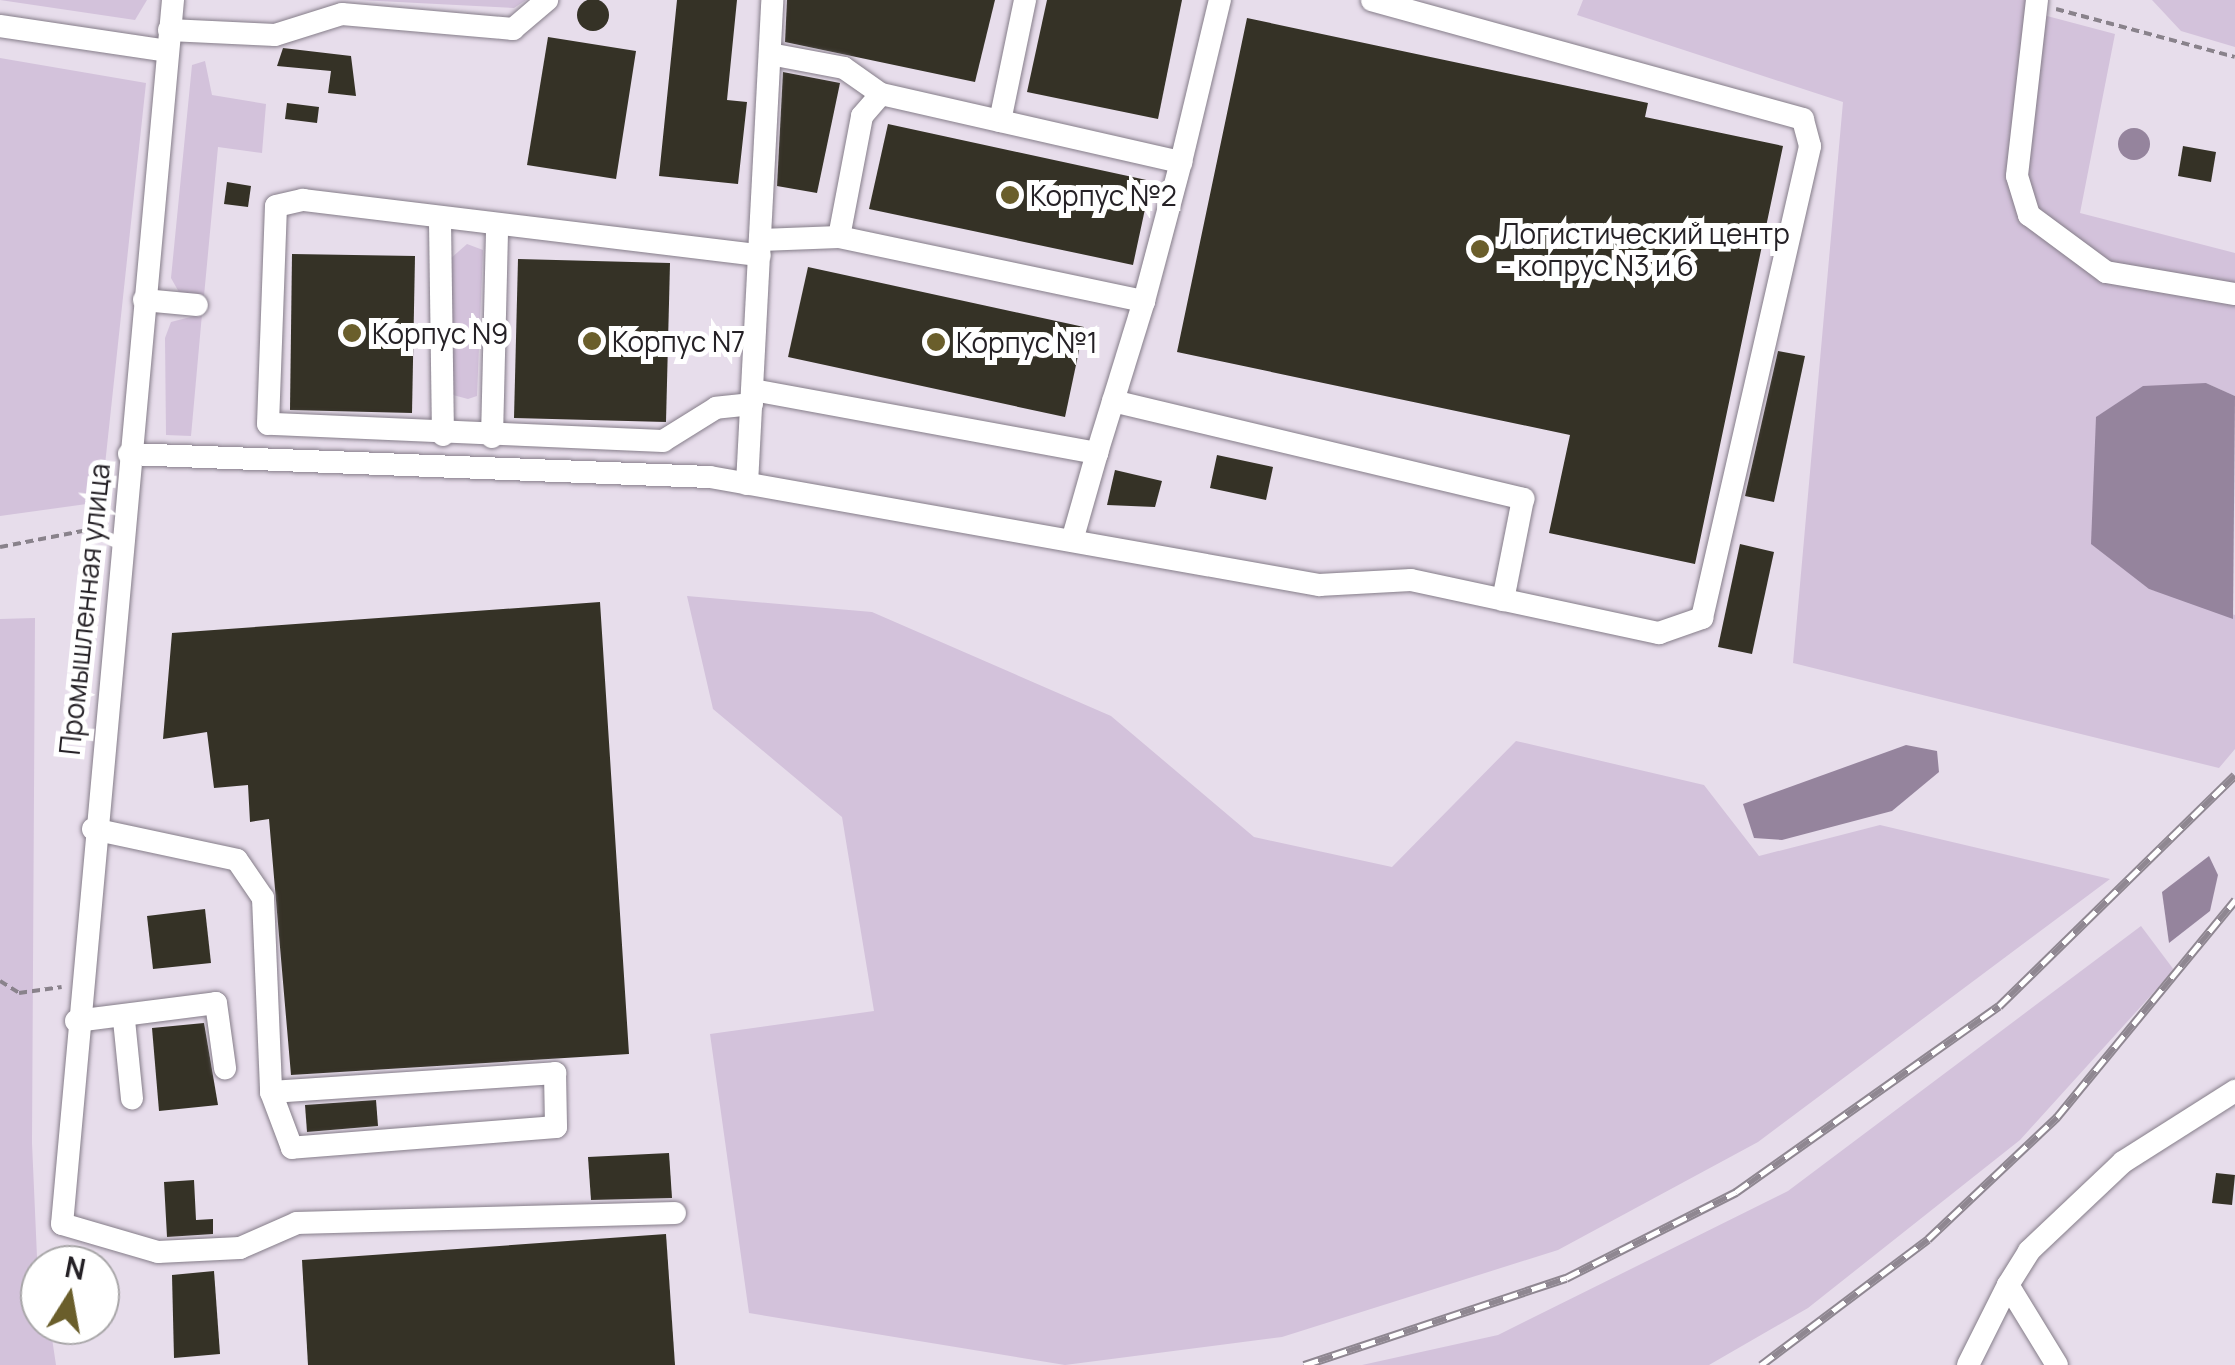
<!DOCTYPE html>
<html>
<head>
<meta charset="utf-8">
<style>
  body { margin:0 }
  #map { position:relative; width:2235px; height:1365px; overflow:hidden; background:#e7ddeb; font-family:Manrope,sans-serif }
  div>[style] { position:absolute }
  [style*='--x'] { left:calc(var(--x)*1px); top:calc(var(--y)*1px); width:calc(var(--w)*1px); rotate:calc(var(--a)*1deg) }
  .green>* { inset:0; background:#d3c2db }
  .water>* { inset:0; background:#95849d }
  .round { border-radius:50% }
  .building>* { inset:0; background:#353226 }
  .path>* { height:4px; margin-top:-2px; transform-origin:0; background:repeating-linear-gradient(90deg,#89828b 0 8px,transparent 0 13px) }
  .roads { filter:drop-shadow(0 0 2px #857d89) drop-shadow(0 0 2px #857d89) }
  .minor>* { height:22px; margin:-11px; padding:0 11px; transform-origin:11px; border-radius:11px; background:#fff }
  .rail>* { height:9px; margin-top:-4.5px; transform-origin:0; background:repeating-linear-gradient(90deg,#fff 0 15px,#8f8791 0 30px); box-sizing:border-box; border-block:2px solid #8f8791 }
  .dots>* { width:28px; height:28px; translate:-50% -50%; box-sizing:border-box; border:5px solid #fff; border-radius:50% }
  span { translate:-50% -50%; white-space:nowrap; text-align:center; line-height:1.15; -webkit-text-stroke:10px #fff; paint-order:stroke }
  .poi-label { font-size:28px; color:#252126 }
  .left { translate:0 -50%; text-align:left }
  .street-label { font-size:28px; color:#252126 }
  .north { position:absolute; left:20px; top:1245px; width:100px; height:100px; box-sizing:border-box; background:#fff; border:2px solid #a8a6a8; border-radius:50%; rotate:11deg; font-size:28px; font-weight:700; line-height:40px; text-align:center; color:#252126 }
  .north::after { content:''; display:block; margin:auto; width:35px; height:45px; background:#6a5e2b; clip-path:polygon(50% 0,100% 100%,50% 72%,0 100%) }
</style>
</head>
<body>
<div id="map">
  <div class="green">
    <i style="clip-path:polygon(0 0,147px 0,135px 20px)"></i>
    <i style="clip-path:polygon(359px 0,526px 0,514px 8px)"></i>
    <i style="clip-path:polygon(1583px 0,2026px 0,2028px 11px,2115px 34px,2080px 213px,2235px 253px,2235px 396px,2206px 383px,2149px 589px,2235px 615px,2235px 749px,2219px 768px,1793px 663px,1843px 102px,1577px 15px)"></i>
    <i style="clip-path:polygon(2152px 0,2235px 0,2235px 47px,2181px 31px)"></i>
    <i style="clip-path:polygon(0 58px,146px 83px,101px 502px,0 516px)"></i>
    <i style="clip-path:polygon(205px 61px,212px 95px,266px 104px,262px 153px,218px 147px,204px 296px,180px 294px,171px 278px,192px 65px)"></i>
    <i style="clip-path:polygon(467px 244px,483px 250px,477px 396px,468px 399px,453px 395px,450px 259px)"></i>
    <i style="clip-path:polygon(202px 314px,191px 436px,166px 435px,165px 338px,171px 322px)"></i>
    <i style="clip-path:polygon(687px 596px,872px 612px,1111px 716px,1254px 837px,1392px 867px,1516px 741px,1704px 785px,1759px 856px,1880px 825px,2110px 879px,1758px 1142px,1558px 1250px,1282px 1337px,1065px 1365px,749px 1313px,710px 1034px,874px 1011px,842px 817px,713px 709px)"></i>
    <i style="clip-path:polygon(35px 618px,32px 1143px,40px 1325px,50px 1325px,56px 1365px,0 1365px,0 619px)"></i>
    <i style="clip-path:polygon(2141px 926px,2174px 970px,2020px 1140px,1808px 1308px,1709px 1365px,1362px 1365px,1498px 1335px,1788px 1191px)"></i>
  </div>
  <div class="water">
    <i class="round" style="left:2118px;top:128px;width:32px;height:32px"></i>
    <i style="clip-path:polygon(2206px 383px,2235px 396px,2233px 619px,2149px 589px,2091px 544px,2096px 417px,2143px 386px)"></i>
    <i style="clip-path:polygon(1906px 745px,1937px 751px,1939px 772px,1892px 811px,1782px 840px,1754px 838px,1743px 804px)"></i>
    <i style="clip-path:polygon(2209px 856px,2218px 875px,2210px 911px,2169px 943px,2162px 892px)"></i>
  </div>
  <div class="building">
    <i class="round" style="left:577px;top:-1px;width:32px;height:32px"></i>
    <i style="clip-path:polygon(677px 0,737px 0,727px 100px,747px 102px,738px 184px,659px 176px)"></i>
    <i style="clip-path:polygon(787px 0,995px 0,975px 82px,785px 42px)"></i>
    <i style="clip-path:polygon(1047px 0,1182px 0,1158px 119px,1027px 92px)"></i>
    <i style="clip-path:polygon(1247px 18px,1648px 103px,1645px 117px,1783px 146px,1695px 564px,1549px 533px,1570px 435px,1177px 352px)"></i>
    <i style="clip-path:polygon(548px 37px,636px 51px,616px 179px,527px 165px)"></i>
    <i style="clip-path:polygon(283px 48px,351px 56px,356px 96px,328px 93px,331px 71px,277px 66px)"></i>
    <i style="clip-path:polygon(783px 72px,840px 83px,817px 193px,777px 186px)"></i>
    <i style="clip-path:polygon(287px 103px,319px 107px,317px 123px,285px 119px)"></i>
    <i style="clip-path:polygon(888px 124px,1151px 181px,1133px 265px,869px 209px)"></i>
    <i style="clip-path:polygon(2183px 146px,2216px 152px,2211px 182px,2178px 176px)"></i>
    <i style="clip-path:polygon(227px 182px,251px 186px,248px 207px,224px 204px)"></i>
    <i style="clip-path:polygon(292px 254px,415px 256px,412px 413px,290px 410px)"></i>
    <i style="clip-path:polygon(518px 259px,670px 263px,666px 422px,514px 418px)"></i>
    <i style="clip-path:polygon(808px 267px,1084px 327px,1065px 417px,788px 357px)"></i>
    <i style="clip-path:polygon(1778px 351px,1805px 356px,1774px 502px,1745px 496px)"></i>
    <i style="clip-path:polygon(1217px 455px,1273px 467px,1266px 500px,1210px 488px)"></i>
    <i style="clip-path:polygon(1115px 470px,1162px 481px,1155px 507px,1107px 505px)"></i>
    <i style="clip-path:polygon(1740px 544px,1774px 552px,1752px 654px,1718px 647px)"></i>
    <i style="clip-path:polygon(600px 602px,629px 1054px,291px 1075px,269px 819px,250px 822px,248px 785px,214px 788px,207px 732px,163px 739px,172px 633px)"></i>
    <i style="clip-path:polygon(205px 909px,211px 963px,153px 969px,147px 916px)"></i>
    <i style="clip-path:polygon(204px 1023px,218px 1105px,159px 1111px,152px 1028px)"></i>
    <i style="clip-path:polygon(376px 1100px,378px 1126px,307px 1132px,305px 1105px)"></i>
    <i style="clip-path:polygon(669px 1153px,672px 1198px,591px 1200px,588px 1157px)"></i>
    <i style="clip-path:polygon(2216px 1173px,2235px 1175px,2232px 1205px,2212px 1203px)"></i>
    <i style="clip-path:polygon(194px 1180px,196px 1220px,213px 1219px,213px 1234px,167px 1237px,164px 1182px)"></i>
    <i style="clip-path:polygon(666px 1234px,675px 1365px,308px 1365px,302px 1260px)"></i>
    <i style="clip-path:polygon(214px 1271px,220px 1354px,174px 1358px,172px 1275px)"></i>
  </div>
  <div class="path">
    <i style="--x:2056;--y:9;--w:185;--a:15"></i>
    <i style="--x:0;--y:547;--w:110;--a:-11"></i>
    <i style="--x:0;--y:981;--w:22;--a:32"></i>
    <i style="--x:19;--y:993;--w:43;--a:-7.9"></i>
  </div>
  <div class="roads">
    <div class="minor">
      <i style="--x:173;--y:0;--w:1229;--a:95.18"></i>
      <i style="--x:62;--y:1224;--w:100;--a:16.3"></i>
      <i style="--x:158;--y:1252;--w:82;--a:-2.8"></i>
      <i style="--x:240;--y:1248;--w:62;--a:-23.7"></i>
      <i style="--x:297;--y:1223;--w:378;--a:-1.5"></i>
      <i style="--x:2037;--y:0;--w:177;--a:96.5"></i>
      <i style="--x:2017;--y:176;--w:41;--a:72.9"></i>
      <i style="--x:2029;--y:215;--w:96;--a:36.5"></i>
      <i style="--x:2106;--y:272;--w:131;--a:9.7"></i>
      <i style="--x:0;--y:26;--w:169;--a:8.5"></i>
      <i style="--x:169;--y:30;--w:106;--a:2.7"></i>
      <i style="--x:275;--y:35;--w:70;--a:-17.4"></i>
      <i style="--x:342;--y:14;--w:172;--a:5"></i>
      <i style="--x:513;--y:29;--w:45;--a:-40.5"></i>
      <i style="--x:770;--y:54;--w:75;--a:10.7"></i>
      <i style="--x:844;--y:68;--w:45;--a:35.1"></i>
      <i style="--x:1000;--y:121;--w:124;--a:-78.3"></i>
      <i style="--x:1181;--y:162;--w:167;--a:-76.5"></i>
      <i style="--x:440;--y:221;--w:214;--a:89.2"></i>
      <i style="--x:839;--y:237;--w:123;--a:-79.2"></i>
      <i style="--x:862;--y:116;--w:29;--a:-49"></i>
      <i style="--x:881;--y:94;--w:308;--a:12.8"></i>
      <i style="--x:1181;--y:162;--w:144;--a:104.9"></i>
      <i style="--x:761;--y:240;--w:78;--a:-2.2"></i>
      <i style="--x:839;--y:237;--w:312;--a:11.9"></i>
      <i style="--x:1144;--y:301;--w:159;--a:107.2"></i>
      <i style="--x:144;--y:300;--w:53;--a:5.4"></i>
      <i style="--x:753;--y:390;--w:350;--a:10.4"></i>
      <i style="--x:1097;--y:453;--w:91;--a:105.9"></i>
      <i style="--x:1113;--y:401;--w:422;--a:13.4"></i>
      <i style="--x:1523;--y:499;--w:103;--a:101.2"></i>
      <i style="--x:752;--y:404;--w:36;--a:174"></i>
      <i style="--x:716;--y:408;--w:62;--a:148.1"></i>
      <i style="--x:663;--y:441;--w:395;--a:-177.5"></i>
      <i style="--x:268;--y:424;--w:218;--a:-87.9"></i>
      <i style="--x:276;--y:206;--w:28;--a:-13"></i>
      <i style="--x:303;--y:200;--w:460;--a:6.9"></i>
      <i style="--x:492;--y:437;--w:209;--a:-88.6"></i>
      <i style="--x:129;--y:454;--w:581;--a:2.27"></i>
      <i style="--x:710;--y:477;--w:619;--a:10.06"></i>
      <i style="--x:1319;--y:585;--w:92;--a:-3.1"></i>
      <i style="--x:1411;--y:580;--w:254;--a:12.1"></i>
      <i style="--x:1659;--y:633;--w:46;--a:-19.2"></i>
      <i style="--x:1702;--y:618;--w:484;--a:-77.1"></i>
      <i style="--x:1810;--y:146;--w:28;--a:-105"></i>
      <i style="--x:1803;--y:119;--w:447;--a:-164.6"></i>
      <i style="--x:747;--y:484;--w:485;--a:-87"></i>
      <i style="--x:93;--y:829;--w:147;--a:12.1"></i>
      <i style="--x:237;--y:860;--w:46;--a:55.6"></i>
      <i style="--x:263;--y:898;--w:194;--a:87.6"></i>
      <i style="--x:271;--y:1092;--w:285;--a:-3.8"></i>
      <i style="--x:555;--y:1073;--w:54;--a:88.9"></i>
      <i style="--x:556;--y:1127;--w:265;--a:175.5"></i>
      <i style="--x:292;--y:1148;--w:60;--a:-110.6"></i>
      <i style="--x:124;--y:1020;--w:79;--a:84.2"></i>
      <i style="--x:76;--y:1021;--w:141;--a:-7.3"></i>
      <i style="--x:216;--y:1003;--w:66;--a:82.1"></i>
      <i style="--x:1968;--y:1365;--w:89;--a:-63.4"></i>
      <i style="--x:2057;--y:1365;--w:94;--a:-121.5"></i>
      <i style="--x:2008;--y:1285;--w:40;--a:-58"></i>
      <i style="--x:2029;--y:1251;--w:129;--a:-43.4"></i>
      <i style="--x:2123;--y:1162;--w:133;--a:-32.4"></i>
    </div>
  </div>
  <div class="rail">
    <i style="--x:1304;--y:1365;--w:276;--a:-18.4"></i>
    <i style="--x:1566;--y:1278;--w:191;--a:-26.8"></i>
    <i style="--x:1736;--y:1192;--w:322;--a:-35.3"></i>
    <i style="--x:1999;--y:1006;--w:330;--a:-44.4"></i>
    <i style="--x:1761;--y:1365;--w:209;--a:-37"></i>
    <i style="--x:1928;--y:1239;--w:178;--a:-43.4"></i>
    <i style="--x:2057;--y:1117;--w:281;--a:-50.6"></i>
  </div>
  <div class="dots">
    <i style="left:1010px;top:195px;background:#6a5e2b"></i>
    <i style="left:1480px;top:249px;background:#6a5e2b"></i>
    <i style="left:352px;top:333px;background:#6a5e2b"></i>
    <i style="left:592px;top:341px;background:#6a5e2b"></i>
    <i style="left:936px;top:342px;background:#6a5e2b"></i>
  </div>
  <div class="poi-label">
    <span class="left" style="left:1030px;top:195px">Корпус №2</span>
    <span class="left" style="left:1500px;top:249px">Логистический центр<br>- копрус N3 и 6</span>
    <span class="left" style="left:372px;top:333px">Корпус N9</span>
    <span class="left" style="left:612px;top:341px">Корпус N7</span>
    <span class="left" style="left:956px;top:342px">Корпус №1</span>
  </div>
  <div class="street-label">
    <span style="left:84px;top:609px;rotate:-84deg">Промышленная улица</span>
  </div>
  <div class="north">N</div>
</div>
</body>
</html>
